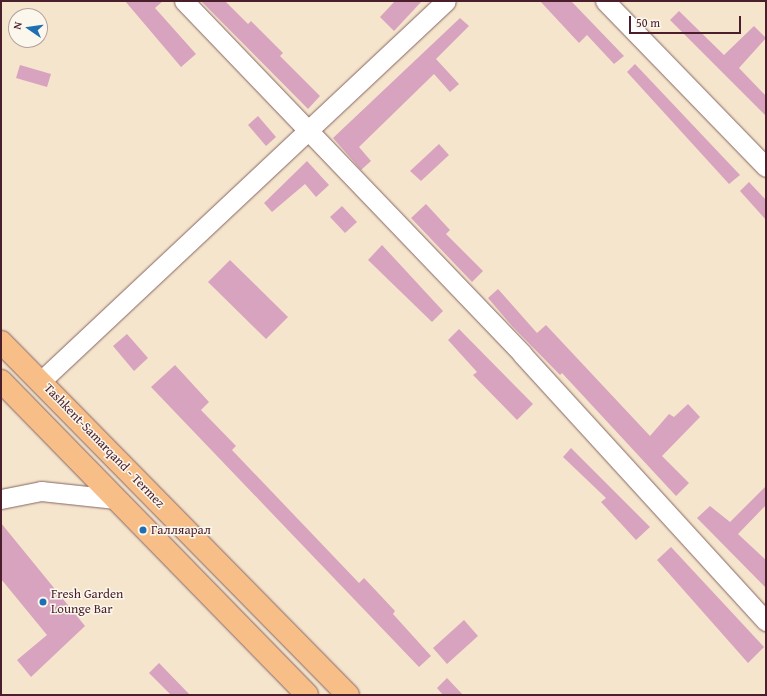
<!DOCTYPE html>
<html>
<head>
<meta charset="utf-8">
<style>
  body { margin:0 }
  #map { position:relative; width:767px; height:696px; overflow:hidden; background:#f5e5cc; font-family:"Gentium Book Plus",serif }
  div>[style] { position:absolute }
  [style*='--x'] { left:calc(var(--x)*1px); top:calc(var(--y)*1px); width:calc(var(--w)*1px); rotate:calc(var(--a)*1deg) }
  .building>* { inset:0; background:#d8a3bf }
  .roads { filter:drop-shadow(0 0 1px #866463) drop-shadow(0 0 1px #866463) }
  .minor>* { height:19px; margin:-9.5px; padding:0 9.5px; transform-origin:9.5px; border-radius:9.5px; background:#fff }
  .highway>* { height:22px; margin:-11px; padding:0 11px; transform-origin:11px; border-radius:11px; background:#f7be88 }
  .dots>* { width:11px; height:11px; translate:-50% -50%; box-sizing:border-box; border:2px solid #fbf7ec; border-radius:50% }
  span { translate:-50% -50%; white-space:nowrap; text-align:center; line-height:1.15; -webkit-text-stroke:3px #fbf7ec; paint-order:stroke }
  .street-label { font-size:13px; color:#4a1f2b }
  .poi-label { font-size:13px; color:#4a1f2b }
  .left { translate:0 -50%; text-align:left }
  .frame { position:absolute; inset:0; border:2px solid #4a1f2b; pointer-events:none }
  .north { position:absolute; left:8px; top:8px; width:40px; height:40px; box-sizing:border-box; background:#fbf7ec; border:1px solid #b4a19f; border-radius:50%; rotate:283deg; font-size:11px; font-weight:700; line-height:16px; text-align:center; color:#4a1f2b }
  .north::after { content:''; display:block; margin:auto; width:14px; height:18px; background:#1f6fb2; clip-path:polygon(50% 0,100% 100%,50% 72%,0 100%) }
  .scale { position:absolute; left:629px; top:16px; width:112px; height:18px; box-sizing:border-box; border:2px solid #4a1f2b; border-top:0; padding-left:5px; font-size:12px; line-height:14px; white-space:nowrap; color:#4a1f2b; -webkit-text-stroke:3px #fbf7ec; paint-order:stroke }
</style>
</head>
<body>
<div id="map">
  <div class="building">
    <i style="clip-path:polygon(125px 1px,163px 1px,155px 8px,196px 54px,181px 67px)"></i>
    <i style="clip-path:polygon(201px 1px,225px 1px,248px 24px,251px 21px,283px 53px,280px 56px,320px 96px,308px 109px)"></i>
    <i style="clip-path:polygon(395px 1px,422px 1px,394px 31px,380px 17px)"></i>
    <i style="clip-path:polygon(540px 1px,571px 1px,624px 56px,614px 64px,587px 35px,579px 43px)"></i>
    <i style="clip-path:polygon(679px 11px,724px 55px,754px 26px,766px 38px,739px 68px,766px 96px,766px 116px,670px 20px)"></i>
    <i style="clip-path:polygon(460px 18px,469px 26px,436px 59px,459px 84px,450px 92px,434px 74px,359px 147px,371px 161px,361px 170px,333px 138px)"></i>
    <i style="clip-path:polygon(635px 64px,740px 175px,729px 184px,627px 72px)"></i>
    <i style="clip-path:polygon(20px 65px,51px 74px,47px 87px,16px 78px)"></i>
    <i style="clip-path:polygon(258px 116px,276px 137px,266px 146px,248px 125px)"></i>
    <i style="clip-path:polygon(439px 144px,449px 155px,421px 181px,410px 171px)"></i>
    <i style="clip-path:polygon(307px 161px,329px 185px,316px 197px,305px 184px,272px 212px,264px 203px)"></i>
    <i style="clip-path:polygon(749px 182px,766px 200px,766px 220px,740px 191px)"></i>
    <i style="clip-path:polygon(426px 204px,450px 230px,446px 234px,483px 271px,472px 282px,411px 218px)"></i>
    <i style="clip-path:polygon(342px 206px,357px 222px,345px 233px,330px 217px)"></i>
    <i style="clip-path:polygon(382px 245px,443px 311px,432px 322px,368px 260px)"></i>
    <i style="clip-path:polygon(230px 260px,288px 317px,266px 339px,208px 282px)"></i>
    <i style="clip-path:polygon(498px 289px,537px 333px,546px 325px,650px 436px,669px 414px,674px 417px,688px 404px,700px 417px,662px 456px,689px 483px,676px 496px,562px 373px,560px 375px,512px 326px,488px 298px)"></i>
    <i style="clip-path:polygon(459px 329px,533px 404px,517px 420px,473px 375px,477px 372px,448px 340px)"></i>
    <i style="clip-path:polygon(127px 334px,148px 358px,134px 371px,113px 346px)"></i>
    <i style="clip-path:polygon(175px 365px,209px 402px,201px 410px,236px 446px,232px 450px,359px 583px,364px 578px,395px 611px,393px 614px,431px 656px,419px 667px,151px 387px)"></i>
    <i style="clip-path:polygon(571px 448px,650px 527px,636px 540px,601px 502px,606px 498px,563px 457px)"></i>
    <i style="clip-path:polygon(766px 486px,766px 505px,738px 534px,766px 560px,766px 588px,697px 518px,710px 506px,730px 522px)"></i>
    <i style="clip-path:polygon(1px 523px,85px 626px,31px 677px,17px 660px,47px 635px,1px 579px)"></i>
    <i style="clip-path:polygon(671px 547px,764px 647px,748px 663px,657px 560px)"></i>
    <i style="clip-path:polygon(464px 620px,478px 636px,447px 664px,433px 648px)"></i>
    <i style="clip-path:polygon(159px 663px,190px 695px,171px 695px,149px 673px)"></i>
    <i style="clip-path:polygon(447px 678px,463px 695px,443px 695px,437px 688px)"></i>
  </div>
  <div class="roads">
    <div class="minor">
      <i style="--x:184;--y:1;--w:489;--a:46.2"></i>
      <i style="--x:522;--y:354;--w:362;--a:47.6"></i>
      <i style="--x:605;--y:1;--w:231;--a:45.9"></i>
      <i style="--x:41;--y:381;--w:555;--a:-43.18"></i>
      <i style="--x:1;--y:499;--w:41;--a:-11.3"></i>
      <i style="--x:41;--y:491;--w:75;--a:6.1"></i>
    </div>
    <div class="highway">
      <i style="--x:1;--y:342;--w:495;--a:45.5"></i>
      <i style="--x:1;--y:381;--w:438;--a:45.7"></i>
    </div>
  </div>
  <div class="dots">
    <i style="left:143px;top:530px;background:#1f6fb2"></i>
    <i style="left:43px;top:602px;background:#1f6fb2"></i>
  </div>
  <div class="street-label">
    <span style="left:104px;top:446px;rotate:46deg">Tashkent-Samarqand - Termez</span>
  </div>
  <div class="poi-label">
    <span class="left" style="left:151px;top:530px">Галляарал</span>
    <span class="left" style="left:51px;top:602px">Fresh Garden<br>Lounge Bar</span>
  </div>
  <div class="frame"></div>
  <div class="north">N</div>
  <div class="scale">50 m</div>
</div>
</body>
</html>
